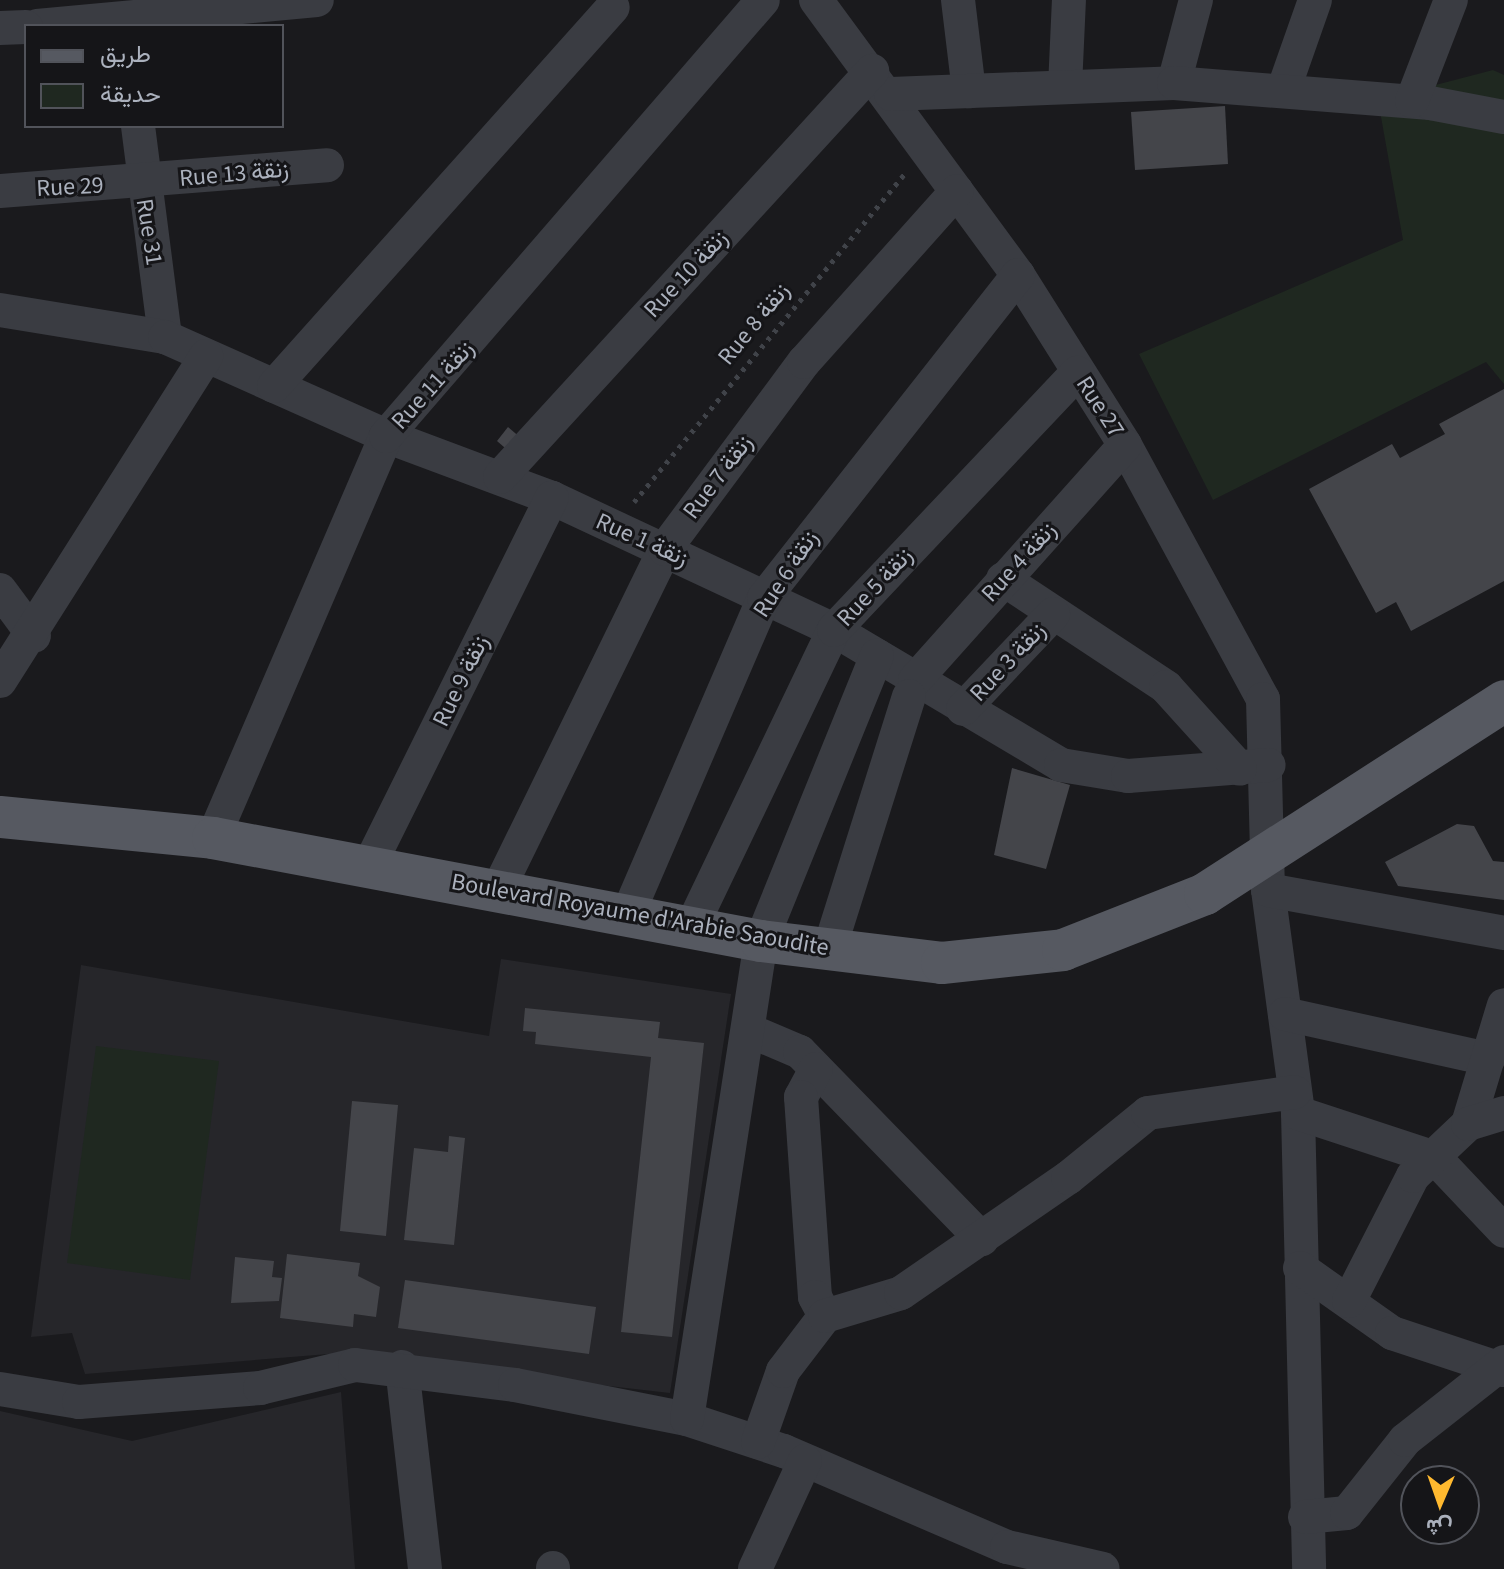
<!DOCTYPE html>
<html>
<head>
<meta charset="utf-8">
<style>
  body { margin:0 }
  #map { position:relative; width:1504px; height:1569px; overflow:hidden; background:#1a1a1d; font-family:"Source Sans 3",Vazirmatn,sans-serif }
  div>[style] { position:absolute }
  [style*='--x'] { left:calc(var(--x)*1px); top:calc(var(--y)*1px); width:calc(var(--w)*1px); rotate:calc(var(--a)*1deg) }
  .built>* { inset:0; background:#26262a }
  .green>* { inset:0; background:#1f2820 }
  .building>* { inset:0; background:#44454a }
  .path>* { height:5px; margin-top:-2.5px; transform-origin:0; background:repeating-linear-gradient(90deg,#404349 0 4px,transparent 0 10px) }
  .minor>* { height:34px; margin:-17px; padding:0 17px; transform-origin:17px; border-radius:17px; background:#3a3c42 }
  .major>* { height:42px; margin:-21px; padding:0 21px; transform-origin:21px; border-radius:21px; background:#565961 }
  span { translate:-50% -50%; white-space:nowrap; text-align:center; line-height:1.15; -webkit-text-stroke:6px #151518; paint-order:stroke }
  .street-label { font-size:24px; color:#abb1bd }
  .legend { position:absolute; left:24px; top:24px; width:260px; height:104px; box-sizing:border-box; background:#151518; border:2px solid #51535a; margin:0; padding:10px 14px; list-style:none; font-size:24px; color:#abb1bd }
  .legend li { display:flex; align-items:center; gap:16px; height:40px }
  .legend b { width:40px; border:2px solid #51535a }
  .north { position:absolute; left:1400px; top:1465px; width:80px; height:80px; box-sizing:border-box; background:#151518; border:2px solid #51535a; border-radius:50%; rotate:182deg; font-size:22px; font-weight:700; line-height:32px; text-align:center; color:#abb1bd }
  .north::after { content:''; display:block; margin:auto; width:28px; height:36px; background:#ffb92f; clip-path:polygon(50% 0,100% 100%,50% 72%,0 100%) }
</style>
</head>
<body>
<div id="map">
  <div class="built">
    <i style="clip-path:polygon(501px 959px,731px 994px,670px 1393px,328px 1354px,85px 1374px,72px 1333px,31px 1337px,81px 965px,489px 1036px)"></i>
    <i style="clip-path:polygon(341px 1392px,355px 1569px,0 1569px,0 1411px,132px 1441px)"></i>
  </div>
  <div class="green">
    <i style="clip-path:polygon(1493px 70px,1504px 75px,1504px 384px,1486px 362px,1213px 500px,1139px 354px,1403px 240px,1378px 100px)"></i>
    <i style="clip-path:polygon(96px 1046px,219px 1061px,190px 1280px,67px 1263px)"></i>
  </div>
  <div class="building">
    <i style="clip-path:polygon(1225px 106px,1228px 164px,1135px 170px,1131px 112px)"></i>
    <i style="clip-path:polygon(1504px 389px,1504px 581px,1411px 631px,1396px 602px,1376px 613px,1309px 489px,1392px 444px,1400px 458px,1445px 434px,1439px 424px)"></i>
    <i style="clip-path:polygon(508px 427px,522px 439px,511px 453px,497px 441px)"></i>
    <i style="clip-path:polygon(1012px 768px,1070px 785px,1046px 869px,994px 855px)"></i>
    <i style="clip-path:polygon(1457px 824px,1474px 826px,1493px 861px,1504px 862px,1504px 900px,1398px 886px,1385px 862px)"></i>
    <i style="clip-path:polygon(525px 1008px,660px 1022px,658px 1038px,704px 1043px,672px 1337px,621px 1332px,651px 1057px,535px 1044px,536px 1032px,523px 1031px)"></i>
    <i style="clip-path:polygon(352px 1101px,398px 1105px,386px 1236px,340px 1231px)"></i>
    <i style="clip-path:polygon(449px 1136px,465px 1138px,454px 1245px,404px 1240px,414px 1148px,448px 1152px)"></i>
    <i style="clip-path:polygon(287px 1254px,360px 1263px,358px 1276px,380px 1287px,376px 1317px,354px 1314px,353px 1327px,280px 1318px)"></i>
    <i style="clip-path:polygon(235px 1257px,274px 1261px,272px 1277px,282px 1278px,279px 1301px,231px 1303px)"></i>
    <i style="clip-path:polygon(405px 1280px,596px 1307px,589px 1354px,398px 1328px)"></i>
  </div>
  <div class="path">
    <i style="--x:634;--y:502;--w:426;--a:-50.5"></i>
  </div>
  <div class="minor">
    <i style="--x:816;--y:0;--w:341;--a:53.7"></i>
    <i style="--x:1018;--y:275;--w:201;--a:57.8"></i>
    <i style="--x:1125;--y:445;--w:289;--a:61.5"></i>
    <i style="--x:1263;--y:699;--w:191;--a:88.5"></i>
    <i style="--x:1268;--y:890;--w:225;--a:82.3"></i>
    <i style="--x:1298;--y:1113;--w:456;--a:88.6"></i>
    <i style="--x:958;--y:0;--w:92;--a:83.1"></i>
    <i style="--x:37;--y:26;--w:281;--a:-5.3"></i>
    <i style="--x:0;--y:28;--w:26;--a:-2"></i>
    <i style="--x:1174;--y:83;--w:86;--a:-75.2"></i>
    <i style="--x:1065;--y:87;--w:87;--a:-87.4"></i>
    <i style="--x:1283;--y:91;--w:96;--a:-70.6"></i>
    <i style="--x:891;--y:94;--w:283;--a:-2.2"></i>
    <i style="--x:1174;--y:83;--w:257;--a:4.5"></i>
    <i style="--x:1430;--y:103;--w:75;--a:10.7"></i>
    <i style="--x:1412;--y:101;--w:108;--a:-68.9"></i>
    <i style="--x:138;--y:126;--w:213;--a:82.7"></i>
    <i style="--x:0;--y:191;--w:328;--a:-4.5"></i>
    <i style="--x:0;--y:310;--w:167;--a:9.3"></i>
    <i style="--x:165;--y:337;--w:242;--a:24.1"></i>
    <i style="--x:386;--y:436;--w:177;--a:20.5"></i>
    <i style="--x:552;--y:498;--w:311;--a:25.1"></i>
    <i style="--x:834;--y:630;--w:264;--a:30.7"></i>
    <i style="--x:1061;--y:765;--w:68;--a:9.3"></i>
    <i style="--x:1128;--y:776;--w:141;--a:-4.5"></i>
    <i style="--x:274;--y:386;--w:508;--a:-48.19"></i>
    <i style="--x:500;--y:477;--w:551;--a:-47.5"></i>
    <i style="--x:1003;--y:579;--w:196;--a:33.5"></i>
    <i style="--x:1166;--y:687;--w:110;--a:47.9"></i>
    <i style="--x:0;--y:590;--w:57;--a:53.5"></i>
    <i style="--x:915;--y:680;--w:315;--a:-48.2"></i>
    <i style="--x:0;--y:681;--w:385;--a:-57.6"></i>
    <i style="--x:963;--y:709;--w:131;--a:-46.5"></i>
    <i style="--x:213;--y:838;--w:438;--a:-66.7"></i>
    <i style="--x:386;--y:436;--w:576;--a:-49.15"></i>
    <i style="--x:370;--y:864;--w:409;--a:-63.6"></i>
    <i style="--x:498;--y:890;--w:380;--a:-63.9"></i>
    <i style="--x:665;--y:549;--w:233;--a:-53.4"></i>
    <i style="--x:804;--y:362;--w:229;--a:-48.2"></i>
    <i style="--x:1268;--y:890;--w:240;--a:10.3"></i>
    <i style="--x:627;--y:916;--w:346;--a:-66.7"></i>
    <i style="--x:764;--y:598;--w:411;--a:-51.8"></i>
    <i style="--x:691;--y:928;--w:331;--a:-64.4"></i>
    <i style="--x:834;--y:630;--w:354;--a:-46.6"></i>
    <i style="--x:829;--y:950;--w:266;--a:-72.5"></i>
    <i style="--x:1285;--y:1014;--w:208;--a:12.5"></i>
    <i style="--x:748;--y:1030;--w:56;--a:22.9"></i>
    <i style="--x:800;--y:1052;--w:261;--a:45.8"></i>
    <i style="--x:816;--y:1069;--w:32;--a:118"></i>
    <i style="--x:801;--y:1097;--w:200;--a:86"></i>
    <i style="--x:815;--y:1297;--w:21;--a:62"></i>
    <i style="--x:1298;--y:1113;--w:144;--a:18.2"></i>
    <i style="--x:1435;--y:1158;--w:100;--a:46.6"></i>
    <i style="--x:1468;--y:1124;--w:124;--a:-73.2"></i>
    <i style="--x:1300;--y:1268;--w:113;--a:35.2"></i>
    <i style="--x:1392;--y:1333;--w:118;--a:18.3"></i>
    <i style="--x:1349;--y:1301;--w:140;--a:-62.9"></i>
    <i style="--x:1413;--y:1176;--w:76;--a:-43.4"></i>
    <i style="--x:1468;--y:1124;--w:38;--a:-17"></i>
    <i style="--x:402;--y:1367;--w:203;--a:83.5"></i>
    <i style="--x:0;--y:1389;--w:80;--a:9.3"></i>
    <i style="--x:79;--y:1402;--w:182;--a:-4.4"></i>
    <i style="--x:260;--y:1388;--w:98;--a:-13.6"></i>
    <i style="--x:355;--y:1365;--w:161;--a:7.1"></i>
    <i style="--x:515;--y:1385;--w:175;--a:11.2"></i>
    <i style="--x:687;--y:1419;--w:102;--a:18.3"></i>
    <i style="--x:784;--y:1451;--w:243;--a:23.3"></i>
    <i style="--x:1007;--y:1547;--w:98;--a:12.9"></i>
    <i style="--x:687;--y:1419;--w:484;--a:-81.2"></i>
    <i style="--x:761;--y:941;--w:308;--a:-67.9"></i>
    <i style="--x:758;--y:1442;--w:75;--a:-70.6"></i>
    <i style="--x:783;--y:1371;--w:69;--a:-52.6"></i>
    <i style="--x:825;--y:1316;--w:79;--a:-16.8"></i>
    <i style="--x:901;--y:1293;--w:203;--a:-34.6"></i>
    <i style="--x:1068;--y:1178;--w:103;--a:-39.1"></i>
    <i style="--x:1148;--y:1113;--w:148;--a:-8.1"></i>
    <i style="--x:1305;--y:1517;--w:42;--a:-5.4"></i>
    <i style="--x:1347;--y:1513;--w:93;--a:-51.5"></i>
    <i style="--x:1405;--y:1440;--w:126;--a:-38.2"></i>
    <i style="--x:553;--y:1568;--w:1;--a:90"></i>
    <i style="--x:755;--y:1569;--w:119;--a:-65.2"></i>
  </div>
  <div class="major">
    <i style="--x:0;--y:817;--w:214;--a:5.6"></i>
    <i style="--x:213;--y:838;--w:558;--a:10.64"></i>
    <i style="--x:761;--y:941;--w:182;--a:6.9"></i>
    <i style="--x:942;--y:963;--w:122;--a:-6.1"></i>
    <i style="--x:1063;--y:950;--w:153;--a:-21.5"></i>
    <i style="--x:1205;--y:894;--w:356;--a:-32.8"></i>
  </div>
  <div class="street-label">
    <span style="left:234px;top:174px;rotate:-5deg">Rue 13 زنقة</span>
    <span style="left:70px;top:187px;rotate:-3deg">Rue 29</span>
    <span style="left:149px;top:232px;rotate:81deg">Rue 31</span>
    <span style="left:686px;top:274px;rotate:-47deg">Rue 10 زنقة</span>
    <span style="left:754px;top:324px;rotate:-51deg">Rue 8 زنقة</span>
    <span style="left:433px;top:385px;rotate:-48deg">Rue 11 زنقة</span>
    <span style="left:1100px;top:407px;rotate:57deg">Rue 27</span>
    <span style="left:718px;top:477px;rotate:-53deg">Rue 7 زنقة</span>
    <span style="left:642px;top:540px;rotate:24deg">Rue 1 زنقة</span>
    <span style="left:1019px;top:562px;rotate:-48deg">Rue 4 زنقة</span>
    <span style="left:786px;top:574px;rotate:-57deg">Rue 6 زنقة</span>
    <span style="left:875px;top:587px;rotate:-47deg">Rue 5 زنقة</span>
    <span style="left:1008px;top:662px;rotate:-47deg">Rue 3 زنقة</span>
    <span style="left:461px;top:681px;rotate:-64deg">Rue 9 زنقة</span>
    <span style="left:640px;top:915px;rotate:10deg">Boulevard Royaume d'Arabie Saoudite</span>
  </div>
  <ul class="legend">
  <li><b style="height:10px;background:#565961"></b>طريق</li>
  <li><b style="height:22px;background:#1f2820"></b>حديقة</li>
  </ul>
  <div class="north">ش</div>
</div>
</body>
</html>
